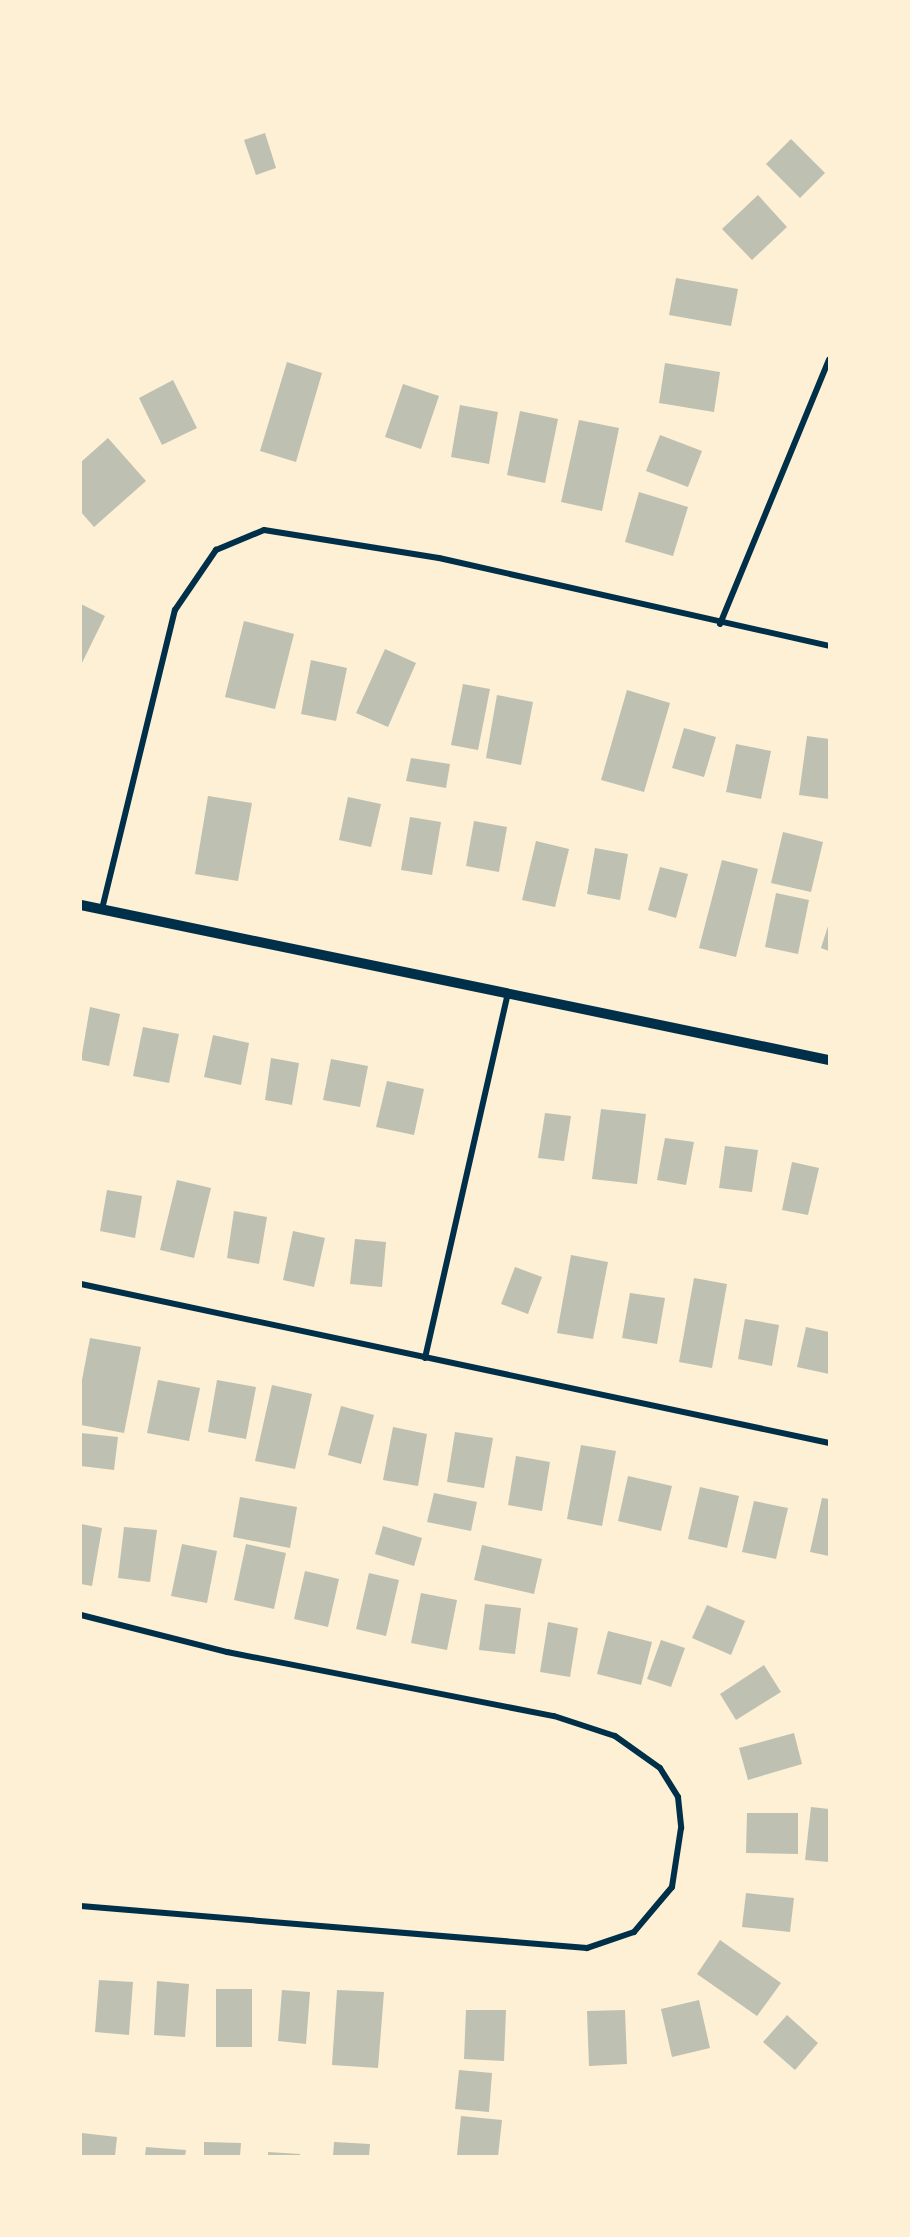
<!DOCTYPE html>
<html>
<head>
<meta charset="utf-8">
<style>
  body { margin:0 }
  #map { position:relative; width:910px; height:2237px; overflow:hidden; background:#fdf0d5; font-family:"Archivo Narrow",sans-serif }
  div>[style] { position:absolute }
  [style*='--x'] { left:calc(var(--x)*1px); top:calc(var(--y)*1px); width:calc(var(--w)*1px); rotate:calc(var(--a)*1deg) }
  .building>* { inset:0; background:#bec0b2 }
  .minor>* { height:6px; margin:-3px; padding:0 3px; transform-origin:3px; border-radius:3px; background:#003049 }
  .tertiary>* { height:10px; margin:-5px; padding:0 5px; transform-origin:5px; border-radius:5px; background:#003049 }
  span { translate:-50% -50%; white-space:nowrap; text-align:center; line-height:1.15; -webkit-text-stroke:6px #fdf0d5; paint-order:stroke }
  .frame { position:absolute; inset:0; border:82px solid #fdf0d5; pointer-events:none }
</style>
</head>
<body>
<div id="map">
  <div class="building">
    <i style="clip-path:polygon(265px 133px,276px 168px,256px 175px,244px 140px)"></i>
    <i style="clip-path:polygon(791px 139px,825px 173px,800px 198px,766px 164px)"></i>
    <i style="clip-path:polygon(758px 195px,787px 227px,752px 260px,722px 229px)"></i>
    <i style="clip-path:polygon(676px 278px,738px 289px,731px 326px,669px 315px)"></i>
    <i style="clip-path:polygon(287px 362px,322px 373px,296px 462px,260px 451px)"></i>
    <i style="clip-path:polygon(665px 363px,720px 372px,714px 412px,659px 403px)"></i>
    <i style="clip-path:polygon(173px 380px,197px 428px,162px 445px,139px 398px)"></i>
    <i style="clip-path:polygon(403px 384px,439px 396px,421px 449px,385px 437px)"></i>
    <i style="clip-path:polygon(460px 405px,498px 412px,489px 464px,451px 457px)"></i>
    <i style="clip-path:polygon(520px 411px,558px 419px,545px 483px,507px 475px)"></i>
    <i style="clip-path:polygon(579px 420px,619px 428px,602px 511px,561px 502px)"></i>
    <i style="clip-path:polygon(660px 435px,702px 451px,688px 487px,646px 471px)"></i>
    <i style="clip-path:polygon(108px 438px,146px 481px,94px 527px,81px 512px,81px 462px)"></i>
    <i style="clip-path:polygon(639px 492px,688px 507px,673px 556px,625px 542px)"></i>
    <i style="clip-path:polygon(81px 604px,105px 616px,81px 665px)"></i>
    <i style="clip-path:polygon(244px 621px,294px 634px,275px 709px,225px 697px)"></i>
    <i style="clip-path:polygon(385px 649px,416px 663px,388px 727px,356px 713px)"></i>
    <i style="clip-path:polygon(311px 660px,347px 668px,336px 721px,301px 714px)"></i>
    <i style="clip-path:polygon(463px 684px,490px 689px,478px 750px,451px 745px)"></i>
    <i style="clip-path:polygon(627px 690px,670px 703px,644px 792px,601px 780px)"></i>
    <i style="clip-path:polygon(497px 695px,533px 702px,521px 765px,486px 758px)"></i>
    <i style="clip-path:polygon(684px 728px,716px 737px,704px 777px,672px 768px)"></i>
    <i style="clip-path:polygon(807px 736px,829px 739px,829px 799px,799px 795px)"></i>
    <i style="clip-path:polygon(736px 744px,771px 751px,761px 799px,726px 792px)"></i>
    <i style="clip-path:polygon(411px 758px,450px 764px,446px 788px,406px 781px)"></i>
    <i style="clip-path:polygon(208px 796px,252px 803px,238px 881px,195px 874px)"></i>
    <i style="clip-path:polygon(348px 797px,381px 804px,371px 847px,339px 840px)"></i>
    <i style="clip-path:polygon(410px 817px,441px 822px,432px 875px,401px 870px)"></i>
    <i style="clip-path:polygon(474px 821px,507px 827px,499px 872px,466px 866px)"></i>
    <i style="clip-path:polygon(783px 832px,823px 842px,811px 892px,771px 883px)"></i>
    <i style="clip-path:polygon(536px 841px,569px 849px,555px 907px,522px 900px)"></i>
    <i style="clip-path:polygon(595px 848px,628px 854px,620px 900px,587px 894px)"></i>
    <i style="clip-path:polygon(722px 860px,758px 869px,736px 957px,699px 948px)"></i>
    <i style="clip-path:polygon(660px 867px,688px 874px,676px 918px,648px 910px)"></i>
    <i style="clip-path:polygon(776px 893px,809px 900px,798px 954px,765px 947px)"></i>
    <i style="clip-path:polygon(829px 923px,829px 951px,821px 948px)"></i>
    <i style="clip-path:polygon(90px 1007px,120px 1014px,109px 1066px,81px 1060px)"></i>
    <i style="clip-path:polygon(143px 1027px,179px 1034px,169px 1083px,133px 1076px)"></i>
    <i style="clip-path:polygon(213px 1035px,249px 1043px,241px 1085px,204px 1077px)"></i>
    <i style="clip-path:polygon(271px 1058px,299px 1063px,292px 1105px,265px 1100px)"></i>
    <i style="clip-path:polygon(331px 1059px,368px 1066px,360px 1107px,323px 1100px)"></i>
    <i style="clip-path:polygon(387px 1081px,424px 1089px,414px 1135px,376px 1127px)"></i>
    <i style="clip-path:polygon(601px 1109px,646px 1114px,637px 1184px,592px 1179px)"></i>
    <i style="clip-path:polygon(545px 1113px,571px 1116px,564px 1161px,538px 1158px)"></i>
    <i style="clip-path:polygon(665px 1138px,694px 1142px,686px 1185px,657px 1180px)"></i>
    <i style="clip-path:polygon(725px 1146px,758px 1150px,752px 1192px,719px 1188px)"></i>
    <i style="clip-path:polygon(792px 1162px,819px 1168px,808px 1215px,782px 1210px)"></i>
    <i style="clip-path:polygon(177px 1180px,211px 1188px,194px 1258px,160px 1250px)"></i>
    <i style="clip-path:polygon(107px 1190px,142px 1196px,135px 1238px,100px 1231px)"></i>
    <i style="clip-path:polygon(234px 1211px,267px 1217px,259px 1264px,227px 1258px)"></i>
    <i style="clip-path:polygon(293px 1231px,325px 1238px,314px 1287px,283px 1280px)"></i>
    <i style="clip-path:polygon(355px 1239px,386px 1242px,382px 1287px,350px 1284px)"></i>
    <i style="clip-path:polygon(571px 1255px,608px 1262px,593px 1339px,557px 1333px)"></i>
    <i style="clip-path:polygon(515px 1267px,542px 1277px,528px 1314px,501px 1304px)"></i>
    <i style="clip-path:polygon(694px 1278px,727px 1284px,712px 1368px,679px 1362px)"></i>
    <i style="clip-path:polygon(630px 1293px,665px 1298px,657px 1344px,622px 1338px)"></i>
    <i style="clip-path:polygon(745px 1319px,779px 1325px,772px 1366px,738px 1359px)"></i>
    <i style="clip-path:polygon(806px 1327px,829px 1332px,829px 1374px,797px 1367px)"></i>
    <i style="clip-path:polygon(90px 1338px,141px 1347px,124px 1433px,81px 1425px,81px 1385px)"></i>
    <i style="clip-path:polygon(158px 1380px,200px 1388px,189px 1441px,147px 1433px)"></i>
    <i style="clip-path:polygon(217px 1380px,256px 1387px,246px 1439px,208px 1432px)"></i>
    <i style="clip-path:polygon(272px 1385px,312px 1394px,295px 1469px,255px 1461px)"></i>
    <i style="clip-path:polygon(341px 1406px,374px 1415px,361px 1464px,328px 1455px)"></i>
    <i style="clip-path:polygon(393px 1427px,427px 1434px,418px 1486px,383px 1480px)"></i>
    <i style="clip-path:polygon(455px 1432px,493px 1438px,484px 1488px,447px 1482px)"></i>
    <i style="clip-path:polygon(81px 1433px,118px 1437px,114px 1470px,81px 1466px)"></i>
    <i style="clip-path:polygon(581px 1445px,616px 1451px,602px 1526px,567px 1519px)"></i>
    <i style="clip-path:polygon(516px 1456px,550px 1462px,542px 1511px,508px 1505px)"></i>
    <i style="clip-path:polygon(628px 1476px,672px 1486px,661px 1531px,618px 1521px)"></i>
    <i style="clip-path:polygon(700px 1487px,739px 1496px,727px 1548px,688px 1539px)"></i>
    <i style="clip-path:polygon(434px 1493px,477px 1502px,471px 1531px,427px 1522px)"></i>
    <i style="clip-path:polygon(240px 1497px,297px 1507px,290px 1548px,233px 1537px)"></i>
    <i style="clip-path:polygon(822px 1498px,829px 1499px,829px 1556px,810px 1552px)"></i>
    <i style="clip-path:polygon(754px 1501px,788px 1508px,776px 1559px,742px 1552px)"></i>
    <i style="clip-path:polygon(81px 1524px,102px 1528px,92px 1586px,81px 1584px)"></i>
    <i style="clip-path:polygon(383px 1526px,422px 1538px,414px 1566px,375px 1554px)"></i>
    <i style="clip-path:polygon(124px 1527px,157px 1530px,150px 1582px,118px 1578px)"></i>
    <i style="clip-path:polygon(182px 1544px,217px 1551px,207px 1603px,171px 1596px)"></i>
    <i style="clip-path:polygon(246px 1544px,286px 1553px,274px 1609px,234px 1600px)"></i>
    <i style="clip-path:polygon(482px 1545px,542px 1559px,534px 1594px,474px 1580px)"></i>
    <i style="clip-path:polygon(305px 1571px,339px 1579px,328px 1627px,294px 1619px)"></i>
    <i style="clip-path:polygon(369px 1573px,399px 1580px,386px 1636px,356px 1629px)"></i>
    <i style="clip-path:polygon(421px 1593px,457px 1600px,447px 1650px,411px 1643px)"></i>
    <i style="clip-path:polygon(485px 1604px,521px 1608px,515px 1654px,479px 1650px)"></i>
    <i style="clip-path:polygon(707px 1605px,745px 1621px,731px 1655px,692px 1638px)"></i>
    <i style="clip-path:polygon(548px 1622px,578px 1628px,570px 1677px,540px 1672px)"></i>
    <i style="clip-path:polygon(608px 1631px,652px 1642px,641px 1685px,597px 1674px)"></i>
    <i style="clip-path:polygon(661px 1640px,685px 1648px,671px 1687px,647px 1679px)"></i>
    <i style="clip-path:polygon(764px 1665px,781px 1692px,736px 1720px,720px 1694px)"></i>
    <i style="clip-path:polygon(794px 1733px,802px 1764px,748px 1780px,739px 1748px)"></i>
    <i style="clip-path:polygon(811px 1807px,829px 1809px,829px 1862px,805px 1860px)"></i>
    <i style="clip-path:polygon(747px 1813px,798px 1813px,798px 1854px,746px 1853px)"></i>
    <i style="clip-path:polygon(746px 1893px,794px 1898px,790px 1932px,742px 1927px)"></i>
    <i style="clip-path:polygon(720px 1940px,781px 1983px,757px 2016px,697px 1974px)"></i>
    <i style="clip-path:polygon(99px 1980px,133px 1982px,129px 2035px,95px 2032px)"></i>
    <i style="clip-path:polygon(157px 1981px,189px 1984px,185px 2037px,154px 2035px)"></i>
    <i style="clip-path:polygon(216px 1989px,252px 1989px,252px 2047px,216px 2047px)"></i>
    <i style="clip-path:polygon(282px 1990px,310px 1992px,306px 2044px,278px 2041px)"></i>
    <i style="clip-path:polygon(337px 1990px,384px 1992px,378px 2068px,332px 2065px)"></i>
    <i style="clip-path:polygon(699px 2000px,710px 2048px,672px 2057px,661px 2009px)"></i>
    <i style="clip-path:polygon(466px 2010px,506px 2010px,504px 2061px,464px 2059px)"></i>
    <i style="clip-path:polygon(625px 2010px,627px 2064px,589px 2066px,587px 2011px)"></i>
    <i style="clip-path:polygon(787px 2015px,818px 2043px,795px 2070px,763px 2042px)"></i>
    <i style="clip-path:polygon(459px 2070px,492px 2073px,489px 2112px,455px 2109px)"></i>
    <i style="clip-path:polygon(461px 2116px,502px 2120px,498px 2156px,457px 2155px)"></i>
    <i style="clip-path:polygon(82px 2133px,117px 2137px,115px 2156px,81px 2156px)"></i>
    <i style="clip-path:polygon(204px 2142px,241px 2143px,240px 2156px,204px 2156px)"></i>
    <i style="clip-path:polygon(334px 2142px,370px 2144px,369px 2156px,333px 2156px)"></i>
    <i style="clip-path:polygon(146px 2147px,186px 2150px,185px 2156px,145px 2156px)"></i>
    <i style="clip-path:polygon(268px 2152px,300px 2154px,300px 2156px,268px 2156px)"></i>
  </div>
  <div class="minor">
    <i style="--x:720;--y:624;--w:286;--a:-67.6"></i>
    <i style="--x:102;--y:909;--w:308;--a:-76.3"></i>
    <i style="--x:175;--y:610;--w:73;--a:-55.7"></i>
    <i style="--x:216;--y:550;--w:52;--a:-22.6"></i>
    <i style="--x:264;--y:530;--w:177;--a:9.1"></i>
    <i style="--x:439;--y:558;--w:400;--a:12.7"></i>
    <i style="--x:81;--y:1284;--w:765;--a:12"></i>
    <i style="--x:425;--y:1358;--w:374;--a:-77.2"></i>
    <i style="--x:81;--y:1615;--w:151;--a:14.2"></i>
    <i style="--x:227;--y:1652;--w:333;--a:11.1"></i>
    <i style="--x:554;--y:1716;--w:64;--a:18.2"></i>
    <i style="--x:615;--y:1736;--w:55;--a:35.4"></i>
    <i style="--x:660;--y:1768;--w:34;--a:58"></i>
    <i style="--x:678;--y:1797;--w:31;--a:84"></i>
    <i style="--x:681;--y:1828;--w:60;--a:98.7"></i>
    <i style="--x:672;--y:1887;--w:59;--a:130.2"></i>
    <i style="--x:634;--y:1932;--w:50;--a:161.2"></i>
    <i style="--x:587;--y:1948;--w:508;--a:-175.26"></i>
  </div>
  <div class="tertiary">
    <i style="--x:81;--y:905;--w:764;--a:11.71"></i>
  </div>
  <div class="frame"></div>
</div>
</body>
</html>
